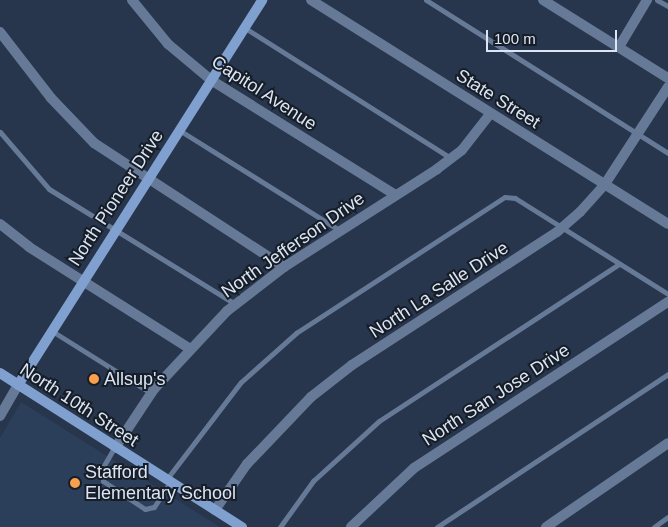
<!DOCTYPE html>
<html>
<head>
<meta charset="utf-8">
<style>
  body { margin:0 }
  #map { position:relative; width:668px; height:527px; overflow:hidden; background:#27364c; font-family:Arial,sans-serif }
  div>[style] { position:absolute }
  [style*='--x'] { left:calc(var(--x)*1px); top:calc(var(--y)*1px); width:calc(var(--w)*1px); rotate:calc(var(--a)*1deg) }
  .built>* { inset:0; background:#2b3e5a }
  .lane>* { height:5px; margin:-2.5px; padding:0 2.5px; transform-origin:2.5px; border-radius:2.5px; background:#667a97 }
  .street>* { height:10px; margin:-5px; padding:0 5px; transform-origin:5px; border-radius:5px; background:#667a97 }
  .secondary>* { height:10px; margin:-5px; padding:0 5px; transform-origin:5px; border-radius:5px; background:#80a0cf }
  .dots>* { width:14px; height:14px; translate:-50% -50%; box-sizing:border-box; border:2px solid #161d27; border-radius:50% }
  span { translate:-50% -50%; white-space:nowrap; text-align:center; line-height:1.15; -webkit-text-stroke:4px #161d27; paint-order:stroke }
  .street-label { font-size:18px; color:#dbe5f4 }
  .poi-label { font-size:18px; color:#dbe5f4 }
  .left { translate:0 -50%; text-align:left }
  .scale { position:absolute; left:486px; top:30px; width:131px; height:22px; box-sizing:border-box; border:2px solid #dbe5f4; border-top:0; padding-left:6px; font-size:15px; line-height:18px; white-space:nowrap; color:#dbe5f4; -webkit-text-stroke:4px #161d27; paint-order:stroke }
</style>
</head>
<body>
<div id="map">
  <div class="built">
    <i style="clip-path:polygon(21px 402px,220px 527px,0 527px,0 438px)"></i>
  </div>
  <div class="lane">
    <i style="--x:426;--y:0;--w:286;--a:32.3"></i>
    <i style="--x:657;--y:0;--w:13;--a:29"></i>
    <i style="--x:245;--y:28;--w:244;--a:32.3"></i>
    <i style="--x:179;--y:130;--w:189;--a:32"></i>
    <i style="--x:0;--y:132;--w:75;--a:49.3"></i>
    <i style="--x:49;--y:189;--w:219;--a:31.7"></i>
    <i style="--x:52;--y:331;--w:117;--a:32.1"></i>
    <i style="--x:114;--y:448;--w:24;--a:120"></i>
    <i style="--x:102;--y:469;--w:12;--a:85"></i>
    <i style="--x:103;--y:481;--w:50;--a:33.7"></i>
    <i style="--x:145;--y:509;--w:9;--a:-13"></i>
    <i style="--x:154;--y:507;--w:30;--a:-57"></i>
    <i style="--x:166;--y:480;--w:123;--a:-52.6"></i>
    <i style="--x:241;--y:382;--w:74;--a:-41.7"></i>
    <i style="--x:296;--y:333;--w:249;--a:-33.1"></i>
    <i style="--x:505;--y:197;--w:10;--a:6"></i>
    <i style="--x:515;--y:198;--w:181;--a:32.1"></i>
    <i style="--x:280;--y:527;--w:57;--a:-54.3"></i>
    <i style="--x:313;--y:481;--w:89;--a:-42.3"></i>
    <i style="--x:379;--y:421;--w:287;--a:-33.2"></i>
    <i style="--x:437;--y:527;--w:277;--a:-33.5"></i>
    <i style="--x:654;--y:527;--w:17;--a:-36"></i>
  </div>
  <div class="street">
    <i style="--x:132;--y:0;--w:57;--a:50.7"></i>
    <i style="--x:168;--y:44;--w:56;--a:39.9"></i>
    <i style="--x:211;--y:80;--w:216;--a:31.9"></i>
    <i style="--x:311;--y:0;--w:421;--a:32.1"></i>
    <i style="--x:543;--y:0;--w:147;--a:32"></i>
    <i style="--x:0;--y:32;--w:83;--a:52.3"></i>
    <i style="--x:51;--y:98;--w:62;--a:46.3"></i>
    <i style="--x:94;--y:143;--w:227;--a:33.1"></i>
    <i style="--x:619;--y:47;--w:55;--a:-59.2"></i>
    <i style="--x:0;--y:224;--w:37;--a:38"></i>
    <i style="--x:29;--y:247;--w:189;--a:32.3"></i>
    <i style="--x:0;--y:416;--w:36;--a:-60"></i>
    <i style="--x:115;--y:448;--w:71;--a:-56.5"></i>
    <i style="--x:154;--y:389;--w:107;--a:-46.9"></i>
    <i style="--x:227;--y:311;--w:72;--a:-37.7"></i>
    <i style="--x:284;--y:267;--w:182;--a:-32.6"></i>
    <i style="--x:437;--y:169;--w:31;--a:-37"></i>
    <i style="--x:462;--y:150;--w:46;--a:-52.1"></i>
    <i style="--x:215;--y:510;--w:56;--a:-55.2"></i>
    <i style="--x:247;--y:464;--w:93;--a:-46.3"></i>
    <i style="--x:311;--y:397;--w:52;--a:-38"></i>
    <i style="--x:352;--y:365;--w:244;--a:-33"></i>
    <i style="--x:557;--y:232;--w:30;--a:-41"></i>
    <i style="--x:580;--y:212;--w:38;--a:-48"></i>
    <i style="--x:605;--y:184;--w:116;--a:-57"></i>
    <i style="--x:351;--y:527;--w:86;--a:-43.1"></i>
    <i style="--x:414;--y:468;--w:303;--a:-33.2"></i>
    <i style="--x:546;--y:527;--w:148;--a:-34.5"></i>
  </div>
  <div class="secondary">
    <i style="--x:0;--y:373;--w:287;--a:32.5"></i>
    <i style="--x:18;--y:385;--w:456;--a:-57.6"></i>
  </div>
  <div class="dots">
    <i style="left:94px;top:379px;background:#fa9f4e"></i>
    <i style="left:75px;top:483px;background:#fa9f4e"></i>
  </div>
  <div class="street-label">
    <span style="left:264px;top:93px;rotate:33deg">Capitol Avenue</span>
    <span style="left:498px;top:99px;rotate:32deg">State Street</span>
    <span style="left:116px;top:198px;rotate:-57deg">North Pioneer Drive</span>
    <span style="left:293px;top:245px;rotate:-35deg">North Jefferson Drive</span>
    <span style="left:439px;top:290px;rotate:-33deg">North La Salle Drive</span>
    <span style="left:496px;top:395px;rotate:-33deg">North San Jose Drive</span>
    <span style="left:79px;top:405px;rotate:33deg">North 10th Street</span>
  </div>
  <div class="poi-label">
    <span class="left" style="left:104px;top:379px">Allsup's</span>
    <span class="left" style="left:85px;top:483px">Stafford<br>Elementary School</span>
  </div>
  <div class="scale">100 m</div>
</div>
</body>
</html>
